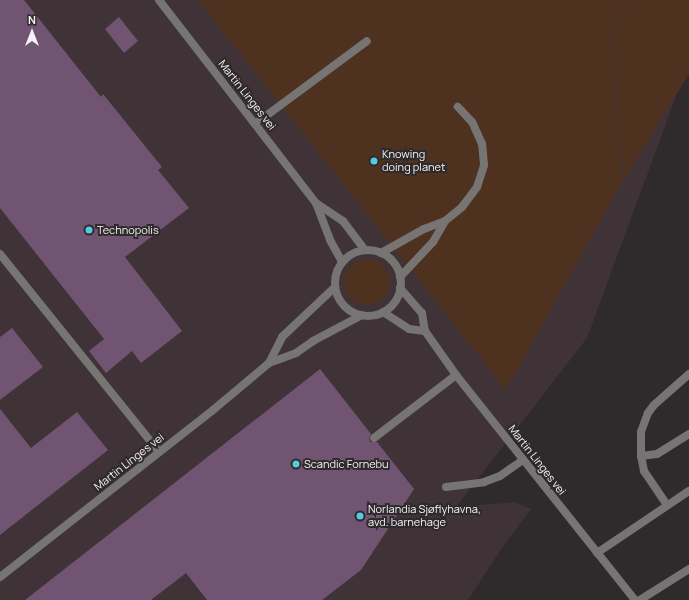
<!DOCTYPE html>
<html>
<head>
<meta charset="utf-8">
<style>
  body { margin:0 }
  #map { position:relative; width:689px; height:600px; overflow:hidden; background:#2f2a2c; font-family:Manrope,sans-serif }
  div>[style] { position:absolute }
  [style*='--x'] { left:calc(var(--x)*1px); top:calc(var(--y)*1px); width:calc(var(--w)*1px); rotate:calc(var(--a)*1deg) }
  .built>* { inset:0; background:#3f3337 }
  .green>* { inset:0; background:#4e311f }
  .round { border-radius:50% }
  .building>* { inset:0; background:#715471 }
  .service>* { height:8px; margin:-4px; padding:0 4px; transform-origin:4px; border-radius:4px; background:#777474 }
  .minor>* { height:8px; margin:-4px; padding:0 4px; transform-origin:4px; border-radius:4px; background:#777474 }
  .minor>.ring { margin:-4px; padding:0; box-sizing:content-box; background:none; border:8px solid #777474; border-radius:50% }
  .dots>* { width:11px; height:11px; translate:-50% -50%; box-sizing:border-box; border:2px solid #2f2a2c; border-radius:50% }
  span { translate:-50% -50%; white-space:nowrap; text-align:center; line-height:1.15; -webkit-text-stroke:4px #2f2a2c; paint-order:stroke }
  .street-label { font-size:11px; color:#f6f3f4 }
  .poi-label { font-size:11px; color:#f6f3f4 }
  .left { translate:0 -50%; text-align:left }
  .north { position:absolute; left:12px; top:12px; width:40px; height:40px; -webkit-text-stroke:3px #2f2a2c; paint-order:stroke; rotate:0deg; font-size:11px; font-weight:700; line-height:16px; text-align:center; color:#f6f3f4 }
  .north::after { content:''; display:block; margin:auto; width:14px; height:18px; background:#f6f3f4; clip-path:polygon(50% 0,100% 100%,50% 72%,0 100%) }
</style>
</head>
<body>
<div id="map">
  <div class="built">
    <i style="clip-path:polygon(0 0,689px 0,689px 61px,587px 338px,456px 507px,515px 502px,531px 509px,504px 545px,468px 600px,0 600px)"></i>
  </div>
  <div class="green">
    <i style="clip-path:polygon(198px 0,630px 0,609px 28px,623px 180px,506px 390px)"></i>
    <i style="clip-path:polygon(631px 0,689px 0,689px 74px,624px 179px,610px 28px)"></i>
    <i class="round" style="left:344px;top:259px;width:46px;height:46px"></i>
  </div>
  <div class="building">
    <i style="clip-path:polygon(0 0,24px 0,101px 97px,103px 94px,162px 167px,158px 170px,189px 208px,125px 257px,182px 331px,141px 363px,132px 351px,106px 373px,89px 351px,104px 339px,0 208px)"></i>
    <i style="clip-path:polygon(119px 17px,138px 41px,124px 53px,105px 29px)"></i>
    <i style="clip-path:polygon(12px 328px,43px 367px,0 400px,0 337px)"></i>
    <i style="clip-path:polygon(320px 369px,371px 434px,369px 438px,370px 442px,377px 442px,414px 489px,361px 570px,322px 600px,207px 600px,186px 573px,151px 600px,25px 600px)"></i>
    <i style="clip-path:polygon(0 409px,31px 448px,77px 412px,108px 450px,0 535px)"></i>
  </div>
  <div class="service">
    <i style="--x:255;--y:124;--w:139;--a:-36.5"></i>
    <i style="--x:0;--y:254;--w:254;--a:51.2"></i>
    <i style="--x:374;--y:438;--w:103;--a:-37.5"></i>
    <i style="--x:641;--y:456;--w:16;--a:-7"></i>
    <i style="--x:657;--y:454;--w:38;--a:-32"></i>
    <i style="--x:446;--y:487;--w:38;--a:-7"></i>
    <i style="--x:484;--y:482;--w:17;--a:-21"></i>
    <i style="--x:500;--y:476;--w:28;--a:-35"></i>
    <i style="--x:667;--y:505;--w:41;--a:-124.1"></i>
    <i style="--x:644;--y:471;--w:15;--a:-101"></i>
    <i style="--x:641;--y:456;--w:24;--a:-90"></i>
    <i style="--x:641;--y:432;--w:20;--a:-70"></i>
    <i style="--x:648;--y:413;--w:10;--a:-53"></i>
    <i style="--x:654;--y:405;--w:47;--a:-41.5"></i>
    <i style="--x:597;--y:553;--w:111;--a:-34"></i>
    <i style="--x:640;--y:600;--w:58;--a:-32.3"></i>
  </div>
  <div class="minor">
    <i style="--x:159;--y:0;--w:257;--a:52.3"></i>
    <i style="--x:316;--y:203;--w:40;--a:69"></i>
    <i style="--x:330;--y:240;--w:25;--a:61"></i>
    <i style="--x:316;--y:203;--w:32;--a:34"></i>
    <i style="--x:343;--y:221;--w:36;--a:53"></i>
    <i class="ring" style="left:335px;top:250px;width:58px;height:58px"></i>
    <i style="--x:381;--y:253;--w:49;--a:-29.2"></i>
    <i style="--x:424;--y:229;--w:22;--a:-21"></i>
    <i style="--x:445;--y:221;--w:22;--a:-39"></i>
    <i style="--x:462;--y:207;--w:25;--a:-53"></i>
    <i style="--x:477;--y:187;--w:23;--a:-72"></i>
    <i style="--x:484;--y:165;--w:21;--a:-95"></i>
    <i style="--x:482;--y:144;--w:24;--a:-114"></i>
    <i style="--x:472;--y:122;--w:21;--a:-133"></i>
    <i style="--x:400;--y:277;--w:48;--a:-46.7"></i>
    <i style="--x:433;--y:242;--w:24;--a:-60"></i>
    <i style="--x:400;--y:288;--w:33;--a:49"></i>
    <i style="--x:422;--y:313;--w:18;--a:81"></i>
    <i style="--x:425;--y:331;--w:54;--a:54.8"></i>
    <i style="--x:456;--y:375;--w:288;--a:51.5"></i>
    <i style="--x:383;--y:312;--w:31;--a:33"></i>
    <i style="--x:409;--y:329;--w:16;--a:7"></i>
    <i style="--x:269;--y:363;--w:29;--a:-63"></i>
    <i style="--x:282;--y:337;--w:73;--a:-43.3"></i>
    <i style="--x:0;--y:577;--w:271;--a:-38.1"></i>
    <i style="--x:213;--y:410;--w:73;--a:-40"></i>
    <i style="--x:269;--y:363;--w:29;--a:-20"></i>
    <i style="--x:296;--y:353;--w:21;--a:-35"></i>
    <i style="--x:313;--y:341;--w:55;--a:-28"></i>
  </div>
  <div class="dots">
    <i style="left:374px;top:161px;background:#55cae0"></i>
    <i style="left:89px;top:230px;background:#55cae0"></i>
    <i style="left:296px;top:464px;background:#55cae0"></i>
    <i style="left:360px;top:516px;background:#55cae0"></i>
  </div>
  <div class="street-label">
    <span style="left:247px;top:95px;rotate:52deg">Martin Linges vei</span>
    <span style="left:537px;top:460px;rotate:52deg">Martin Linges vei</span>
    <span style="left:129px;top:462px;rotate:-38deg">Martin Linges vei</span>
  </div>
  <div class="poi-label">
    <span class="left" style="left:382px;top:161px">Knowing<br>doing planet</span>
    <span class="left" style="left:97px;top:230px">Technopolis</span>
    <span class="left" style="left:304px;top:464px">Scandic Fornebu</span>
    <span class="left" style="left:368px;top:516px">Norlandia Sjøflyhavna,<br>avd. barnehage</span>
  </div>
  <div class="north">N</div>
</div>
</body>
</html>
